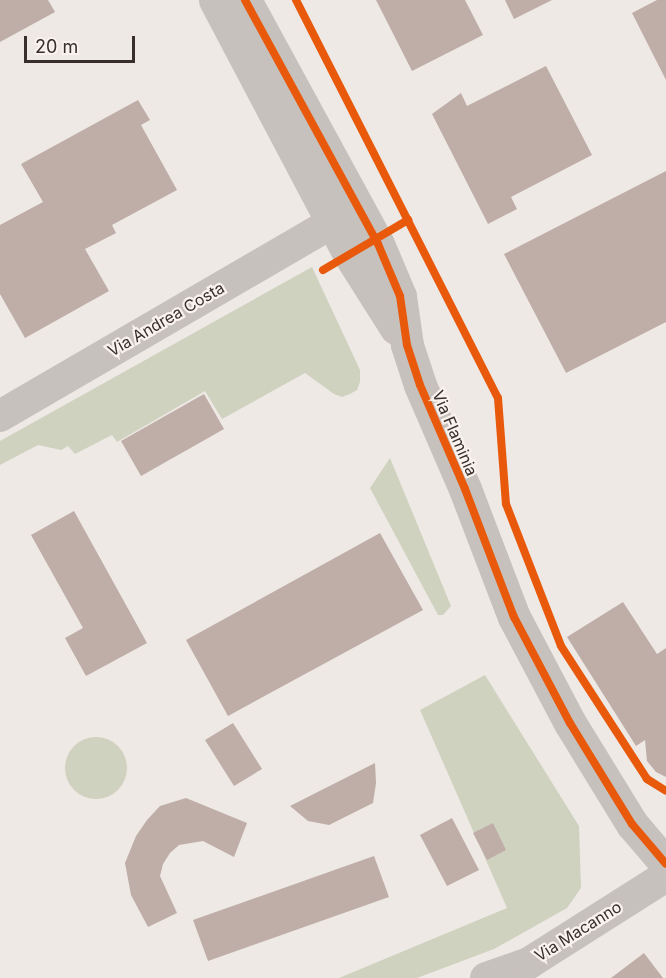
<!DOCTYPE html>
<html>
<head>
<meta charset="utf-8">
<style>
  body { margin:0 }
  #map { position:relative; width:666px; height:978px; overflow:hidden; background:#eee9e4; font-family:Inter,sans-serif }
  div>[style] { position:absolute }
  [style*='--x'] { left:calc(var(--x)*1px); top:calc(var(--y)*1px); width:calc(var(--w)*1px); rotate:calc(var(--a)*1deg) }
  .green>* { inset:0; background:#d0d2c0 }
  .round { border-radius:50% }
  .building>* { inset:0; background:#bfada8 }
  .minor>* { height:32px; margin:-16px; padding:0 16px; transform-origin:16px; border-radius:16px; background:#c7c1bd }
  .tertiary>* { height:33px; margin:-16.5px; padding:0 16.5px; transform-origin:16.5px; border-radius:16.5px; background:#c7c1bd }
  .cycleway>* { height:8px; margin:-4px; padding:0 4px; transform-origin:4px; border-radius:4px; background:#e8590c }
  span { translate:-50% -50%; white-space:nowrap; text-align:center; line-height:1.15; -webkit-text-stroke:4.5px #f9f2ed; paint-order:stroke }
  .street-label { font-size:16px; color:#382e2c }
  .scale { position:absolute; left:24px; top:36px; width:111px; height:27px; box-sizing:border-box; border:3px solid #382e2c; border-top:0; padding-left:8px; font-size:18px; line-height:21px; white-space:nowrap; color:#382e2c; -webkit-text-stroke:4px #f9f2ed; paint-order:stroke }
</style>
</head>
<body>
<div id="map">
  <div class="green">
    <i style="clip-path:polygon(312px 267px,360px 370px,360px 382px,357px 390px,350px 394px,342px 397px,334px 394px,305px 373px,222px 419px,205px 391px,117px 442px,112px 435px,75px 454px,68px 446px,61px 450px,38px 445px,0 465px,0 441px)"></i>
    <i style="clip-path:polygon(390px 458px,451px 606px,443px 615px,438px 615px,370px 488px)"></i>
    <i style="clip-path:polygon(485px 675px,579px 826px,581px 888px,567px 908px,494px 949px,417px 978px,339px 978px,507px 908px,420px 710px)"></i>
    <i class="round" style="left:65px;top:737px;width:62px;height:62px"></i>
  </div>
  <div class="building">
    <i style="clip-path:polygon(0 0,48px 0,55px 12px,0 42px)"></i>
    <i style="clip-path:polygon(376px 0,465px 0,483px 35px,412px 71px)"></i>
    <i style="clip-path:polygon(505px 0,552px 0,514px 19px)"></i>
    <i style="clip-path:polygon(657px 0,666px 0,666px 80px,632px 13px)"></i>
    <i style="clip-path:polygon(546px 66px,592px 155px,511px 197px,517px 209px,488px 224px,432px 114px,461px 93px,467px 106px)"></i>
    <i style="clip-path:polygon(138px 100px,150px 120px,141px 125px,177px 190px,112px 225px,116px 233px,85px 249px,109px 291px,25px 338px,0 294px,0 225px,43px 202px,21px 164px)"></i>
    <i style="clip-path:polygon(666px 171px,666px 322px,566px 373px,504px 254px)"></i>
    <i style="clip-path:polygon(204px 394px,224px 429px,141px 476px,121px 441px)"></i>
    <i style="clip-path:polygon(74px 511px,147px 643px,86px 676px,65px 638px,83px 628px,31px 535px)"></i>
    <i style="clip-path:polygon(380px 533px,423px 610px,228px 716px,186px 640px)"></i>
    <i style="clip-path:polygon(623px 602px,657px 654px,666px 648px,666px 777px,656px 772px,647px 761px,645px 740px,636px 746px,567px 637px)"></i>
    <i style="clip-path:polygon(233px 723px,262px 769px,234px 786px,205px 740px)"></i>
    <i style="clip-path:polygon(375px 763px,376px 783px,373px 803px,329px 825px,308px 821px,290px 806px)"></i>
    <i style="clip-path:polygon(186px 798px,247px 823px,234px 857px,203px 841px,179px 845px,170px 853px,163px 864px,160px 876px,177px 913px,148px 927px,131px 895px,125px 863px,136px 836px,147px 820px,160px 806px)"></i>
    <i style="clip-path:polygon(452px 818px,479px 870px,447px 886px,420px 835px)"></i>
    <i style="clip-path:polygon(493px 823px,506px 850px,487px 860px,473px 833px)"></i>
    <i style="clip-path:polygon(374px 856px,389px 897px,208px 961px,193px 920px)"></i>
    <i style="clip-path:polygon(644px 953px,663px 978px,611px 978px)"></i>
  </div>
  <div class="minor">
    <i style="--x:0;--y:416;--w:385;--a:-30.2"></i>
    <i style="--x:486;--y:978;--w:46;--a:-19.2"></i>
    <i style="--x:529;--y:963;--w:162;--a:-32.4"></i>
  </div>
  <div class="tertiary">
    <i style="--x:215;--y:0;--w:287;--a:62.2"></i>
    <i style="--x:349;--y:254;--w:88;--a:57.6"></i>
    <i style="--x:245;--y:0;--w:278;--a:61.4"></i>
    <i style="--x:378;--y:244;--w:56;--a:67.1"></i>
    <i style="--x:400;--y:296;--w:49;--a:81.9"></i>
    <i style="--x:407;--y:345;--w:42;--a:72"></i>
    <i style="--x:420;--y:385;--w:113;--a:66.6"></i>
    <i style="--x:465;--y:489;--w:137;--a:69.1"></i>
    <i style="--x:514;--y:617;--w:120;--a:62.2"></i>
    <i style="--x:570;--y:723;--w:119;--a:58.5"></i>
    <i style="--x:632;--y:824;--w:52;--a:49.6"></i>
  </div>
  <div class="cycleway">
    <i style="--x:245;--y:0;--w:278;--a:61.4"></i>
    <i style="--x:378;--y:244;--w:56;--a:67.1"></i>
    <i style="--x:400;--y:296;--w:49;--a:81.9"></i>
    <i style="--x:407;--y:345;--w:42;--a:72"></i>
    <i style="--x:420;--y:385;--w:113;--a:66.6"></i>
    <i style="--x:465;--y:489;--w:137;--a:69.1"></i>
    <i style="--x:514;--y:617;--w:120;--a:62.2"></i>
    <i style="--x:570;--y:723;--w:119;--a:58.5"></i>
    <i style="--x:632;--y:824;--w:52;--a:49.6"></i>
    <i style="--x:296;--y:0;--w:446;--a:63.1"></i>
    <i style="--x:498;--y:398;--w:106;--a:85.7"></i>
    <i style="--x:506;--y:504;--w:152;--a:68.8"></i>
    <i style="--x:561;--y:646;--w:158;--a:57.1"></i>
    <i style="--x:647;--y:779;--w:22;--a:32"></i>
    <i style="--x:323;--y:270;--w:99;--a:-30.5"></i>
  </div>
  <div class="street-label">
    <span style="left:166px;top:319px;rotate:-30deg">Via Andrea Costa</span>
    <span style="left:455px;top:433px;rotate:67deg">Via Flaminia</span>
    <span style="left:578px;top:931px;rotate:-32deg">Via Macanno</span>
  </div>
  <div class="scale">20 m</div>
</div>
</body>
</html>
